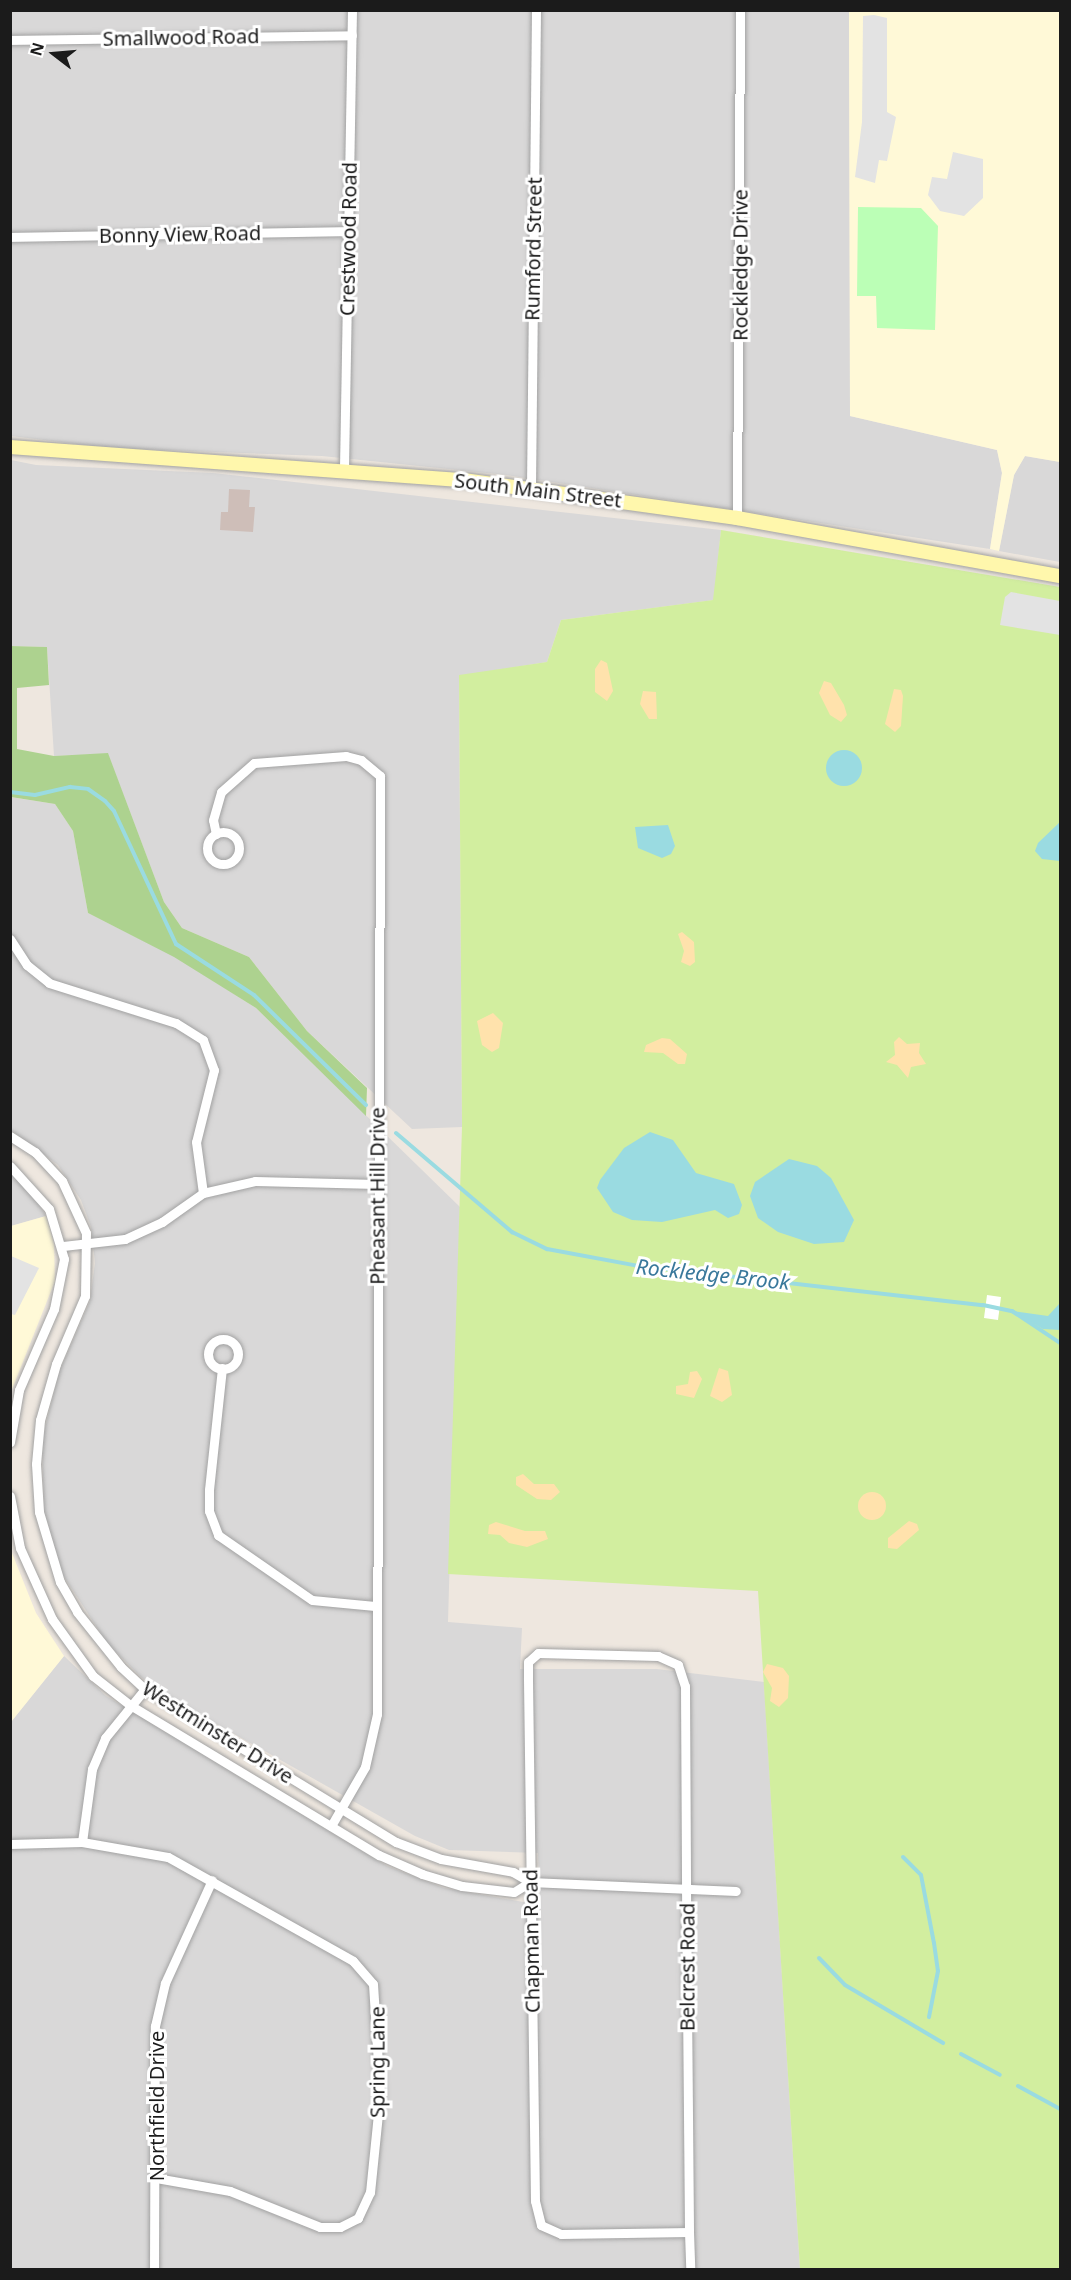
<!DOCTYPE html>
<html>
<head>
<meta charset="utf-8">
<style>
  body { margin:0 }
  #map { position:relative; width:1071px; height:2280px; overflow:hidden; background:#eee7df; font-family:"Noto Sans",sans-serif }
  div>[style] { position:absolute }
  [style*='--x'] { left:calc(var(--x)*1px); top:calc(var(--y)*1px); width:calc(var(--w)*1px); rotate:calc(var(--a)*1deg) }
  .residential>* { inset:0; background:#d9d8d8 }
  .education>* { inset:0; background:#fff9d7 }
  .grass>* { inset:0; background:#d2ee9f }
  .forest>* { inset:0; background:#add28f }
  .sand>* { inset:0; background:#ffe2ac }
  .round { border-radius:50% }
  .park>* { inset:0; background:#bbffb6 }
  .parking>* { inset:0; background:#e3e3e3 }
  .water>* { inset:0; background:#9adbe1 }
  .pier>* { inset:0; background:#fff }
  .stream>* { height:4px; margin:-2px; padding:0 2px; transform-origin:2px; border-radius:2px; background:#9adbe1 }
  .building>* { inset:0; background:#cebeb8 }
  .roads { filter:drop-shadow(0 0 2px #a2a2a2) drop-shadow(0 0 2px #a2a2a2) }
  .minor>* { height:9px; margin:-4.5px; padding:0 4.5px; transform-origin:4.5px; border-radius:4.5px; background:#fff }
  .minor>.ring { margin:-4.5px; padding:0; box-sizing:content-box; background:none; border:9px solid #fff; border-radius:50% }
  .secondary>* { height:14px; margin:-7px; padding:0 7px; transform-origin:7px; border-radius:7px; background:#fff7ac }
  span { translate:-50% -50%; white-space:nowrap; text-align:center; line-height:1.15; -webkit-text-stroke:6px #fff; paint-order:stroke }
  .street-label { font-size:20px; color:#1b1b1b }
  .water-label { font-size:21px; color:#39789b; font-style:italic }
  .frame { position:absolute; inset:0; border:12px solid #1b1b1b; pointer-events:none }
  .north { position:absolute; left:24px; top:24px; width:60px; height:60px; -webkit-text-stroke:4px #fff; paint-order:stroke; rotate:286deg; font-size:16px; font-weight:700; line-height:24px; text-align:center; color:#1b1b1b }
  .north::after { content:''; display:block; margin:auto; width:21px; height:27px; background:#1b1b1b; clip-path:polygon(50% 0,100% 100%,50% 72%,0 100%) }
</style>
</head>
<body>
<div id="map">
  <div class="residential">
    <i style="clip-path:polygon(10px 11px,849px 11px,850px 416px,997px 450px,1002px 473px,990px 549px,507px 475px,322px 456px,110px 448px,11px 436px)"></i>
    <i style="clip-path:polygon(1025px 456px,1060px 462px,1060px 562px,999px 551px,1014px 475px)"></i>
    <i style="clip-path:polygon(11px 460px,36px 465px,213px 473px,721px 530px,714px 600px,561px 620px,547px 662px,459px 676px,462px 1127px,412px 1129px,307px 1031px,249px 957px,182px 928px,164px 902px,108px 754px,54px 756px,47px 647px,11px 646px)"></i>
    <i style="clip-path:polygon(10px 797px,55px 804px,73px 831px,88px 913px,174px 956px,256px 1008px,460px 1207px,448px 1622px,522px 1628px,520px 1669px,657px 1669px,764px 1682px,800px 2269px,11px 2269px,11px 1722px,64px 1656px,106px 1696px,387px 1866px,444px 1888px,540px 1905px,538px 1853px,449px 1850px,415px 1836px,169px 1697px,141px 1677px,107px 1643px,63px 1575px,44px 1511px,42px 1440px,59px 1372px,90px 1301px,95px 1263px,91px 1227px,81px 1200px,58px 1165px,11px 1130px)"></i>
    <i style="clip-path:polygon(11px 1173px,37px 1201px,46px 1216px,11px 1226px)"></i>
  </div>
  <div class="education">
    <i style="clip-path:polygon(849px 11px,1060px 11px,1060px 462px,1025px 456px,1014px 475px,999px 551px,990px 549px,1002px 473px,997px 450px,850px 416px)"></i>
    <i style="clip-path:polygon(46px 1216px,54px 1244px,55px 1281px,11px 1392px,11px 1226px)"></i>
    <i style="clip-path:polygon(10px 1548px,36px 1613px,64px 1656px,11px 1722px)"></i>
  </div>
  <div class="grass">
    <i style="clip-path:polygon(721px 530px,1060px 587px,1060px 2269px,800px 2269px,758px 1591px,448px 1574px,462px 1127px,459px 675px,547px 662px,561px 620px,713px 600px)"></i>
  </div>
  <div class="forest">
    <i style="clip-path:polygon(10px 646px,47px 647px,49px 685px,17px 688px,17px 749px,54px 756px,108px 753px,164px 902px,182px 928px,249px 957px,307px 1031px,367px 1088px,366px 1116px,256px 1008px,174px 957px,88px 913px,73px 831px,55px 804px,11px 797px)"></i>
  </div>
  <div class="sand">
    <i style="clip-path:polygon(601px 660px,607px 663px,613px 691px,607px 701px,595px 692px,595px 669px)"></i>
    <i style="clip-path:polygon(824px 681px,831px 683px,844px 705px,847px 715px,841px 722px,830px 715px,819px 693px)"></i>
    <i style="clip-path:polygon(894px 689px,901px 690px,903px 696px,901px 726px,895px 732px,885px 724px)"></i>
    <i style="clip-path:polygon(643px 691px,656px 692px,657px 719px,649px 719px,640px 704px)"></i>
    <i style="clip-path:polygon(682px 932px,694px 942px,695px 962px,690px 966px,681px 962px,684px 951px,678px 934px)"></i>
    <i style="clip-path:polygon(493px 1013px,503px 1023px,499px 1048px,492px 1052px,482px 1045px,477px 1021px)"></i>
    <i style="clip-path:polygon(899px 1037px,907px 1044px,920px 1043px,919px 1053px,926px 1064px,911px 1067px,908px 1078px,897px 1065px,886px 1062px,895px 1055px,894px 1042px)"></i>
    <i style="clip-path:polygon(662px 1038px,670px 1039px,687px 1054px,685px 1064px,678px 1064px,663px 1053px,644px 1052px,646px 1045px)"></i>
    <i style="clip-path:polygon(719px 1368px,728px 1371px,732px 1395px,722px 1402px,710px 1396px)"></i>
    <i style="clip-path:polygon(697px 1371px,702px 1379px,694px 1398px,676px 1394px,676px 1386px,688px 1384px,690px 1372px)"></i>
    <i style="clip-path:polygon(523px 1474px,534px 1484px,554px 1484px,560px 1492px,551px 1500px,537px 1499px,516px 1485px,516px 1477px)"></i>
    <i class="round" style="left:858px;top:1492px;width:28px;height:28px"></i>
    <i style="clip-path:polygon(909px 1521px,917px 1524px,919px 1530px,897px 1549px,888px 1548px,888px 1538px)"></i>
    <i style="clip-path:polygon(496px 1522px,525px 1531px,545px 1531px,548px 1539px,527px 1547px,509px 1543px,500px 1535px,488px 1534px,489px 1525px)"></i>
    <i style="clip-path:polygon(767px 1664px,783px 1668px,789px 1676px,788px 1698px,779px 1707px,770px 1701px,772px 1688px,763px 1672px)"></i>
  </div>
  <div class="park">
    <i style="clip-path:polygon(858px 207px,921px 208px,938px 226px,935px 330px,877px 328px,876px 296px,857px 296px)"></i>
  </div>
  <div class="parking">
    <i style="clip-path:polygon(874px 15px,887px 18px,887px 112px,896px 117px,887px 161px,879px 160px,875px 183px,855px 177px,862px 122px,863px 16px)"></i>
    <i style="clip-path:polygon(953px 152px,983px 159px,983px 198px,964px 216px,940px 211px,928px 195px,932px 177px,947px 179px)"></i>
    <i style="clip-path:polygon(1011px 592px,1060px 601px,1060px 635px,1000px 625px,1005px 597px)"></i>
    <i style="clip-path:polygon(11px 1256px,39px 1268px,15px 1315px,11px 1314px)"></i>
  </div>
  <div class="water">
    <i class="round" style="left:826px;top:750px;width:36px;height:36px"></i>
    <i style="clip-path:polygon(1060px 822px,1060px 861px,1042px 859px,1035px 851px,1038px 843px)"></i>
    <i style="clip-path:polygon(668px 825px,675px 846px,671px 854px,662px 858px,638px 848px,635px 827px)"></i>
    <i style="clip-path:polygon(650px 1132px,673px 1140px,696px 1173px,734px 1184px,742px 1205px,739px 1214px,728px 1218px,715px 1210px,662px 1222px,632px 1220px,613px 1212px,597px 1188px,600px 1180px,624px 1148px)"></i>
    <i style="clip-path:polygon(789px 1159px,817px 1166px,831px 1178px,854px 1220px,844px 1242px,814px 1244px,778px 1232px,758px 1218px,750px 1196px,755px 1182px)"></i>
    <i style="clip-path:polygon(1060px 1303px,1060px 1330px,1043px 1329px,1012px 1311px,1048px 1316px)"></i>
  </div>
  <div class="pier">
    <i style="clip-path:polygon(987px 1295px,1001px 1297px,998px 1320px,984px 1318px)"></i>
  </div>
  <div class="stream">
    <i style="--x:10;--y:792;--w:25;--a:7"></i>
    <i style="--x:35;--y:795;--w:36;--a:-13"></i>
    <i style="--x:70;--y:787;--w:18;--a:6"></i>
    <i style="--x:88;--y:789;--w:21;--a:35"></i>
    <i style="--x:105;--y:801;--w:13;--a:48"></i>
    <i style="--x:114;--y:811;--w:147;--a:65"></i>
    <i style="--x:176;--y:944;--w:93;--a:33.2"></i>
    <i style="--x:254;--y:995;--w:157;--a:44.5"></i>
    <i style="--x:396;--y:1133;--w:153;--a:40.5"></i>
    <i style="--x:512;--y:1232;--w:39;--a:26"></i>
    <i style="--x:547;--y:1249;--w:94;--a:10.5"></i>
    <i style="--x:639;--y:1266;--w:346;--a:6.5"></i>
    <i style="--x:983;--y:1305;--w:30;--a:12"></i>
    <i style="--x:1012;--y:1311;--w:58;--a:33.7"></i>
    <i style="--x:903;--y:1857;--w:25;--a:45"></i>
    <i style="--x:921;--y:1875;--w:69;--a:79.2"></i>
    <i style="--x:934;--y:1943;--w:28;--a:82"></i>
    <i style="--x:938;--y:1971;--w:47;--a:101.1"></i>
    <i style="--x:819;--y:1958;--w:37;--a:46"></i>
    <i style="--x:845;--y:1985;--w:114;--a:30.6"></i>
    <i style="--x:961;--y:2054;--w:44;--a:28.3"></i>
    <i style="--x:1018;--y:2086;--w:48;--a:28.7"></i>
  </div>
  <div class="building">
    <i style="clip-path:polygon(229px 489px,250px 490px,249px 507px,255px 507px,253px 532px,220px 530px,221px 512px,228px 512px)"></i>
  </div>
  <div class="roads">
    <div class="minor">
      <i style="--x:10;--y:40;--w:342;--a:-0.8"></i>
      <i style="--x:10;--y:237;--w:339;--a:-1"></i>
      <i style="--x:344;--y:468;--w:458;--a:-89"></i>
      <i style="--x:531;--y:488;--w:478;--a:-89.4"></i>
      <i style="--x:737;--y:518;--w:508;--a:-89.66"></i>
      <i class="ring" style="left:207px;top:832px;width:23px;height:23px"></i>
      <i style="--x:216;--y:834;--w:14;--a:-102"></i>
      <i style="--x:213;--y:820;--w:29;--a:-74"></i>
      <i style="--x:221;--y:792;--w:44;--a:-41.3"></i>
      <i style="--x:254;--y:763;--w:92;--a:-4.4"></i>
      <i style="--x:346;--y:756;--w:16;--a:15"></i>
      <i style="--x:361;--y:760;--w:25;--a:40"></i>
      <i style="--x:380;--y:776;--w:938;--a:90.18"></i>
      <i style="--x:377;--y:1714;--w:54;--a:102.8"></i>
      <i style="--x:365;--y:1767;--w:68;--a:120"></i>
      <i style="--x:10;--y:939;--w:31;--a:57"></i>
      <i style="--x:27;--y:965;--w:28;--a:39"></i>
      <i style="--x:49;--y:983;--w:133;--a:17.5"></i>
      <i style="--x:176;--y:1023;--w:32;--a:32"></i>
      <i style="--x:203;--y:1040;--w:32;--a:70"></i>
      <i style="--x:214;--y:1070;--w:74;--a:104"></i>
      <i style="--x:196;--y:1142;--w:51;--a:82.2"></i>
      <i style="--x:10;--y:1136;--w:30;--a:33"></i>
      <i style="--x:35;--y:1152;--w:40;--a:47"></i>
      <i style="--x:62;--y:1181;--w:57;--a:65.2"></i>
      <i style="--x:86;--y:1233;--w:63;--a:90.9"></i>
      <i style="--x:85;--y:1296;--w:74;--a:113.1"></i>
      <i style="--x:56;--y:1364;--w:58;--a:105.9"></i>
      <i style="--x:40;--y:1420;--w:44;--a:95.2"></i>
      <i style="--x:36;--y:1464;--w:48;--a:86.4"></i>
      <i style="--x:39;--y:1512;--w:73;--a:73.3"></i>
      <i style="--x:60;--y:1582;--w:34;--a:60"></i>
      <i style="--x:77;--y:1612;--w:70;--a:51.3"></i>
      <i style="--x:121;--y:1667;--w:33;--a:43"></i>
      <i style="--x:145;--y:1689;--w:294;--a:31.4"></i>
      <i style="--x:396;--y:1842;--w:48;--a:20.7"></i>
      <i style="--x:441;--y:1859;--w:73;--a:10.2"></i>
      <i style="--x:513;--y:1872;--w:20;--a:30"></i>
      <i style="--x:530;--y:1882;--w:206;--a:2.5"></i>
      <i style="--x:10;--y:1166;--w:58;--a:47.8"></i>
      <i style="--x:49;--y:1209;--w:52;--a:73.3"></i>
      <i style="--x:64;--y:1259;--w:51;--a:101.3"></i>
      <i style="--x:54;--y:1309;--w:88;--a:113.4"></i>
      <i style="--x:19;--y:1390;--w:53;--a:99.8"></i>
      <i style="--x:63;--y:1246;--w:62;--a:-6.4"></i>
      <i style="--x:125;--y:1239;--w:41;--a:-24.7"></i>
      <i style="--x:162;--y:1222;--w:50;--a:-35.3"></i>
      <i style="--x:203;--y:1193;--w:53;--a:-13"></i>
      <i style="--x:255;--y:1181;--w:122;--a:1.4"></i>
      <i class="ring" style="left:208px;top:1339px;width:21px;height:21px"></i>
      <i style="--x:222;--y:1368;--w:123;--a:96.1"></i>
      <i style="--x:209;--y:1490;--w:21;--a:90"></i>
      <i style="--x:209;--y:1511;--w:26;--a:69"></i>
      <i style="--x:218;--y:1535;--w:114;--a:34.7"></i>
      <i style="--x:312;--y:1600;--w:63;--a:5.4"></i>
      <i style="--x:10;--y:1496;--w:53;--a:79.1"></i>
      <i style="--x:20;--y:1548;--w:78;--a:65.7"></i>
      <i style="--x:52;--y:1619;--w:70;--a:54.3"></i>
      <i style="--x:93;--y:1676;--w:47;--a:38.1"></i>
      <i style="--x:130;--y:1705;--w:291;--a:31.1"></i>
      <i style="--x:379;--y:1855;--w:47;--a:23.8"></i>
      <i style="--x:422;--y:1874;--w:42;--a:16.7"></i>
      <i style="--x:462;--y:1886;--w:52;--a:6.6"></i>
      <i style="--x:514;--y:1892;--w:19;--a:-32"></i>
      <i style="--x:82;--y:1842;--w:74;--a:-82.2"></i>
      <i style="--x:92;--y:1769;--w:34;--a:-67"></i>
      <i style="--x:105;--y:1738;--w:63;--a:-50.8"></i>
      <i style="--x:10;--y:1844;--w:72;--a:-1.6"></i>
      <i style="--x:82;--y:1842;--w:87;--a:9.9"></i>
      <i style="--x:168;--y:1857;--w:212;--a:29.3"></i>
      <i style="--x:353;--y:1961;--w:30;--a:49"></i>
      <i style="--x:373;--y:1984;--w:110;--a:86.4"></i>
      <i style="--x:380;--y:2094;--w:99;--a:95.8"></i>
      <i style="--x:370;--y:2192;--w:29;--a:115"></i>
      <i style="--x:358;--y:2218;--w:20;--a:153"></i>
      <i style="--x:340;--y:2227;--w:20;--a:180"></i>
      <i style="--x:320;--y:2227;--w:97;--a:-158.2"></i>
      <i style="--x:230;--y:2191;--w:75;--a:-170"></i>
      <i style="--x:689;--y:2232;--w:128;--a:179.1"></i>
      <i style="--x:561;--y:2234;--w:22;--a:-156"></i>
      <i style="--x:541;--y:2225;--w:25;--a:-104"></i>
      <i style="--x:535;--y:2201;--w:524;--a:-90.77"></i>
      <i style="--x:528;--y:1677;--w:15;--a:-90"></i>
      <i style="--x:528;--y:1662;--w:13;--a:-42"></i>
      <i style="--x:538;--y:1653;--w:120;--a:1.4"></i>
      <i style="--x:658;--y:1656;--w:22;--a:24"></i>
      <i style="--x:678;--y:1665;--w:22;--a:72"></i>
      <i style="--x:685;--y:1686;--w:200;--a:89.7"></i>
      <i style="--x:686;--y:1886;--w:346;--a:89.5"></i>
      <i style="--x:689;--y:2232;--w:38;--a:88"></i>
      <i style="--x:154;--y:2270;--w:244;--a:-89.8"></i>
      <i style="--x:155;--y:2026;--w:44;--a:-76.9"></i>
      <i style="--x:165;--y:1983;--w:113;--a:-65.5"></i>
    </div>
    <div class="secondary">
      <i style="--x:10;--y:447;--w:454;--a:4.2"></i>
      <i style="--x:463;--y:480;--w:277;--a:7.9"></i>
      <i style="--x:737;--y:518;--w:328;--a:10.2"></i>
    </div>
  </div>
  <div class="street-label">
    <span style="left:181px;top:37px;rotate:-1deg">Smallwood Road</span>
    <span style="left:180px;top:234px;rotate:-1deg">Bonny View Road</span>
    <span style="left:348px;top:239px;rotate:-89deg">Crestwood Road</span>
    <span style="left:533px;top:249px;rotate:-89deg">Rumford Street</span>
    <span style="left:740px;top:265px;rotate:-90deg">Rockledge Drive</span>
    <span style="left:538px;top:490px;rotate:7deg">South Main Street</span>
    <span style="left:377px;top:1196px;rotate:-90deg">Pheasant Hill Drive</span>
    <span style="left:218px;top:1732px;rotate:32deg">Westminster Drive</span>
    <span style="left:531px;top:1941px;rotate:-91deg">Chapman Road</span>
    <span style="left:687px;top:1967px;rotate:-90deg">Belcrest Road</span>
    <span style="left:377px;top:2062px;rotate:-90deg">Spring Lane</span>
    <span style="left:156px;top:2106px;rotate:-90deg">Northfield Drive</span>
  </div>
  <div class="water-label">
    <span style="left:713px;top:1274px;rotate:6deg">Rockledge Brook</span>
  </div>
  <div class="frame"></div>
  <div class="north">N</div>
</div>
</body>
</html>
